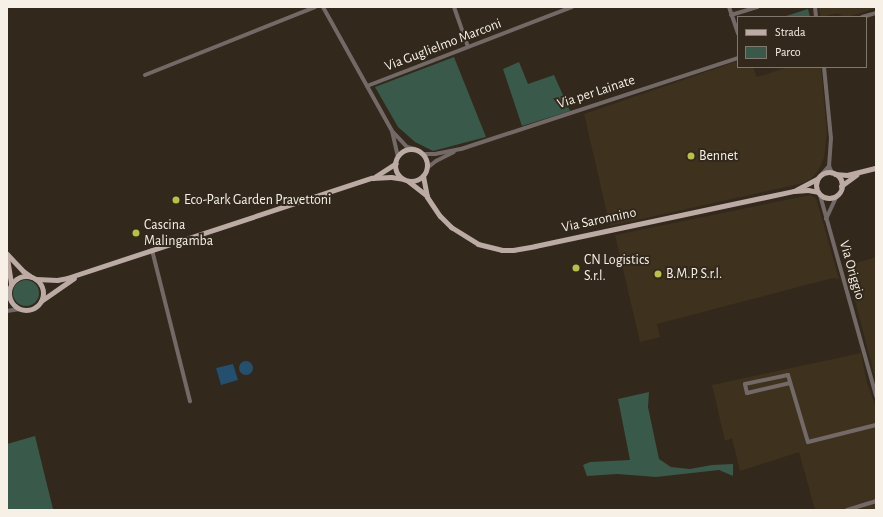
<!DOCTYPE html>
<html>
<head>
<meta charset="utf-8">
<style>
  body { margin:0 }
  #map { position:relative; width:883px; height:517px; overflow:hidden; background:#32281c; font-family:"Alegreya Sans",sans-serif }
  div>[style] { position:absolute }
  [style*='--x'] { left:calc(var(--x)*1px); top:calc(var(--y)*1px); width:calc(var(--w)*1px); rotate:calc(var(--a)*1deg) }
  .built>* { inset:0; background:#3e311e }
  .green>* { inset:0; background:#39594a }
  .round { border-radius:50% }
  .water>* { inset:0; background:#22506e }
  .minor>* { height:4px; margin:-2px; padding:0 2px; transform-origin:2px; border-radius:2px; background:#736a68 }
  .major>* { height:5px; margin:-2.5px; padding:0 2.5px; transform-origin:2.5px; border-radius:2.5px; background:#bcaba5 }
  .major>.ring { margin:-2.5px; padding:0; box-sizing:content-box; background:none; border:5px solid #bcaba5; border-radius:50% }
  .dots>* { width:11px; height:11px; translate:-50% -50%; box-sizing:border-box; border:2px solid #32281c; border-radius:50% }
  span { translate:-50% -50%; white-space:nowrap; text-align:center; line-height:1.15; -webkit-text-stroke:4px #32281c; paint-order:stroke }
  .street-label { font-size:14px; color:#f6f0e7 }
  .poi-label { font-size:14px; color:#f6f0e7 }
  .left { translate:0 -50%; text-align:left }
  .frame { position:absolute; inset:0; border:8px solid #f6f0e7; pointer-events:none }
  .legend { position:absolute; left:737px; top:16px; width:130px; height:52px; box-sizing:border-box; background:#32281c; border:1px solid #80786d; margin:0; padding:5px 7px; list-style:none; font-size:12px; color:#f6f0e7 }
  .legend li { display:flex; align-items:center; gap:8px; height:20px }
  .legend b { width:20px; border:1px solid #80786d }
</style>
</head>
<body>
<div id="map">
  <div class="built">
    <i style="clip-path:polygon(818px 7px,876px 7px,876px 8px,848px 17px,843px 17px,838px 13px,821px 17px)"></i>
    <i style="clip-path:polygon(738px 61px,738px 67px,753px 67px,757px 77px,788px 67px,821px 67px,827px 133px,824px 158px,818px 171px,811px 179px,804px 183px,610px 226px,584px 114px)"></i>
    <i style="clip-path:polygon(810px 195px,816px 198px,839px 279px,833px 278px,657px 324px,660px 337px,640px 342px,615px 235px)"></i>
    <i style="clip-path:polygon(876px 257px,876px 381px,846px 266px)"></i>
    <i style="clip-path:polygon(861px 353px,867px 383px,876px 407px,876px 510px,815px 510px,799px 452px,740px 471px,732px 438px,725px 441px,712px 385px)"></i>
  </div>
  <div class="green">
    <i style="clip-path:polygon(808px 9px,810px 17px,783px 17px)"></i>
    <i style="clip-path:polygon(454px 57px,486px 137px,433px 151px,415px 142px,398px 127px,375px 87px)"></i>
    <i style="clip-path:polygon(519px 62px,528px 84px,554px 75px,570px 111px,522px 126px,503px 69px)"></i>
    <i class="round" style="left:13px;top:280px;width:26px;height:26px"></i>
    <i style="clip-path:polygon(649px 392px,648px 407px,659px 459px,671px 467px,690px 469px,712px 465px,733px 464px,733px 476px,719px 470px,656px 477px,617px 474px,587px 476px,583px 465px,590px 462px,630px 460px,618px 399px)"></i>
    <i style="clip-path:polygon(35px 436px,53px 509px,7px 510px,7px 444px)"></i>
  </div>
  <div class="water">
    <i class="round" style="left:239px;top:361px;width:14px;height:14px"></i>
    <i style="clip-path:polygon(233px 364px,238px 380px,221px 385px,216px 368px)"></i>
  </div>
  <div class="minor">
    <i style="--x:323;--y:7;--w:142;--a:60.9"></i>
    <i style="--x:392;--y:131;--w:27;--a:77"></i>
    <i style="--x:454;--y:7;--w:42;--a:70.7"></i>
    <i style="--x:729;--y:7;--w:28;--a:71"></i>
    <i style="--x:815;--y:7;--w:10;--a:84"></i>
    <i style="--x:731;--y:15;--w:28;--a:-17"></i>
    <i style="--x:862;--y:17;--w:15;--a:-16"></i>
    <i style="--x:824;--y:67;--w:71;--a:84.4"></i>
    <i style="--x:831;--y:138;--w:28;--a:94"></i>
    <i style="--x:829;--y:166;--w:8;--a:67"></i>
    <i style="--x:145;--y:75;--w:183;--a:-21.8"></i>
    <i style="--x:367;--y:86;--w:220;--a:-21.1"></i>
    <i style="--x:393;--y:132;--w:21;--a:47"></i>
    <i style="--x:407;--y:147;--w:8;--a:14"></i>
    <i style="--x:423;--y:154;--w:12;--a:0"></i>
    <i style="--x:435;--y:154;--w:26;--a:-11"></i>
    <i style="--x:461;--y:149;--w:292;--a:-18.2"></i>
    <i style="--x:427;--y:168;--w:11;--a:-38"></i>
    <i style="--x:436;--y:161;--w:20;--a:-27"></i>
    <i style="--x:822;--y:174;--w:11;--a:-49"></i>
    <i style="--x:820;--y:195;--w:209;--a:74.4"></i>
    <i style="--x:826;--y:219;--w:26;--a:-65"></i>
    <i style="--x:152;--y:250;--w:156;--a:75.9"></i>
    <i style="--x:7;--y:291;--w:3;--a:-45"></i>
    <i style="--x:7;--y:311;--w:13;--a:-9"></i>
    <i style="--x:790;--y:383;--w:44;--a:166.9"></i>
    <i style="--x:747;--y:393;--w:9;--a:-103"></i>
    <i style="--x:745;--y:384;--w:44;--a:-11.8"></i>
    <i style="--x:788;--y:375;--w:70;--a:73.4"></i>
    <i style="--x:808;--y:442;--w:70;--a:-14"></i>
    <i style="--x:847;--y:510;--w:30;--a:-17"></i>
  </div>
  <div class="major">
    <i class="ring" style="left:395px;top:149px;width:27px;height:27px"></i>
    <i class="ring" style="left:816px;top:172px;width:21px;height:21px"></i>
    <i style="--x:835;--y:174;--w:12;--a:5"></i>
    <i style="--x:847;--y:175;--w:30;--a:-14"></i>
    <i style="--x:423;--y:176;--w:21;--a:79"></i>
    <i style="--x:427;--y:197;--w:23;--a:56"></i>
    <i style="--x:440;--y:216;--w:16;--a:45"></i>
    <i style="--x:451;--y:227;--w:32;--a:32"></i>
    <i style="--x:478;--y:244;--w:25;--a:14"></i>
    <i style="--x:502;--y:250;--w:11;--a:0"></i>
    <i style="--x:513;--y:250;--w:22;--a:-10"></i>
    <i style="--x:535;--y:246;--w:265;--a:-12"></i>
    <i style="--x:794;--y:191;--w:14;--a:-4"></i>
    <i style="--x:808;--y:190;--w:10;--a:11"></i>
    <i style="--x:373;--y:178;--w:27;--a:-33"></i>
    <i style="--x:408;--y:181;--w:24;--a:38"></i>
    <i style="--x:841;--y:186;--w:19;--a:-36"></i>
    <i style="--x:796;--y:190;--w:24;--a:-28"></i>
    <i style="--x:7;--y:254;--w:23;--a:47"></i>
    <i style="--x:23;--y:271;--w:9;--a:36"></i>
    <i style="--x:7;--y:258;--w:26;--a:81"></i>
    <i class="ring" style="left:9px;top:276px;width:29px;height:29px"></i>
    <i style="--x:36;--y:279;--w:21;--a:3"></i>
    <i style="--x:57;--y:280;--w:10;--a:-11"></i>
    <i style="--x:67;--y:278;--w:321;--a:-18.2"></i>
    <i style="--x:372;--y:178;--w:19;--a:-3"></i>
    <i style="--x:391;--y:177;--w:12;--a:9"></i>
    <i style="--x:41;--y:301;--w:40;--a:-34.9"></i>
  </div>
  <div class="dots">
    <i style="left:691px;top:156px;background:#bac046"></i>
    <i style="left:176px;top:200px;background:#bac046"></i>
    <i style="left:136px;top:233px;background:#bac046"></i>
    <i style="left:576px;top:268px;background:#bac046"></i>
    <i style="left:658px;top:274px;background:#bac046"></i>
  </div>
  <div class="street-label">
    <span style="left:443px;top:45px;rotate:-21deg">Via Guglielmo Marconi</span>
    <span style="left:596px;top:92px;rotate:-18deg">Via per Lainate</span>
    <span style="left:599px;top:220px;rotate:-12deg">Via Saronnino</span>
    <span style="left:852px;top:270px;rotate:74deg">Via Origgio</span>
  </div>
  <div class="poi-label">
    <span class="left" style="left:699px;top:156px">Bennet</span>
    <span class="left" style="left:184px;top:200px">Eco-Park Garden Pravettoni</span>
    <span class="left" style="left:144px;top:233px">Cascina<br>Malingamba</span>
    <span class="left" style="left:584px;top:268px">CN Logistics<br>S.r.l.</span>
    <span class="left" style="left:666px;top:274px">B.M.P. S.r.l.</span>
  </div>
  <div class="frame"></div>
  <ul class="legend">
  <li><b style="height:5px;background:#bcaba5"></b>Strada</li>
  <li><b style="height:11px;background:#39594a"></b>Parco</li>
  </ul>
</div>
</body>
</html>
